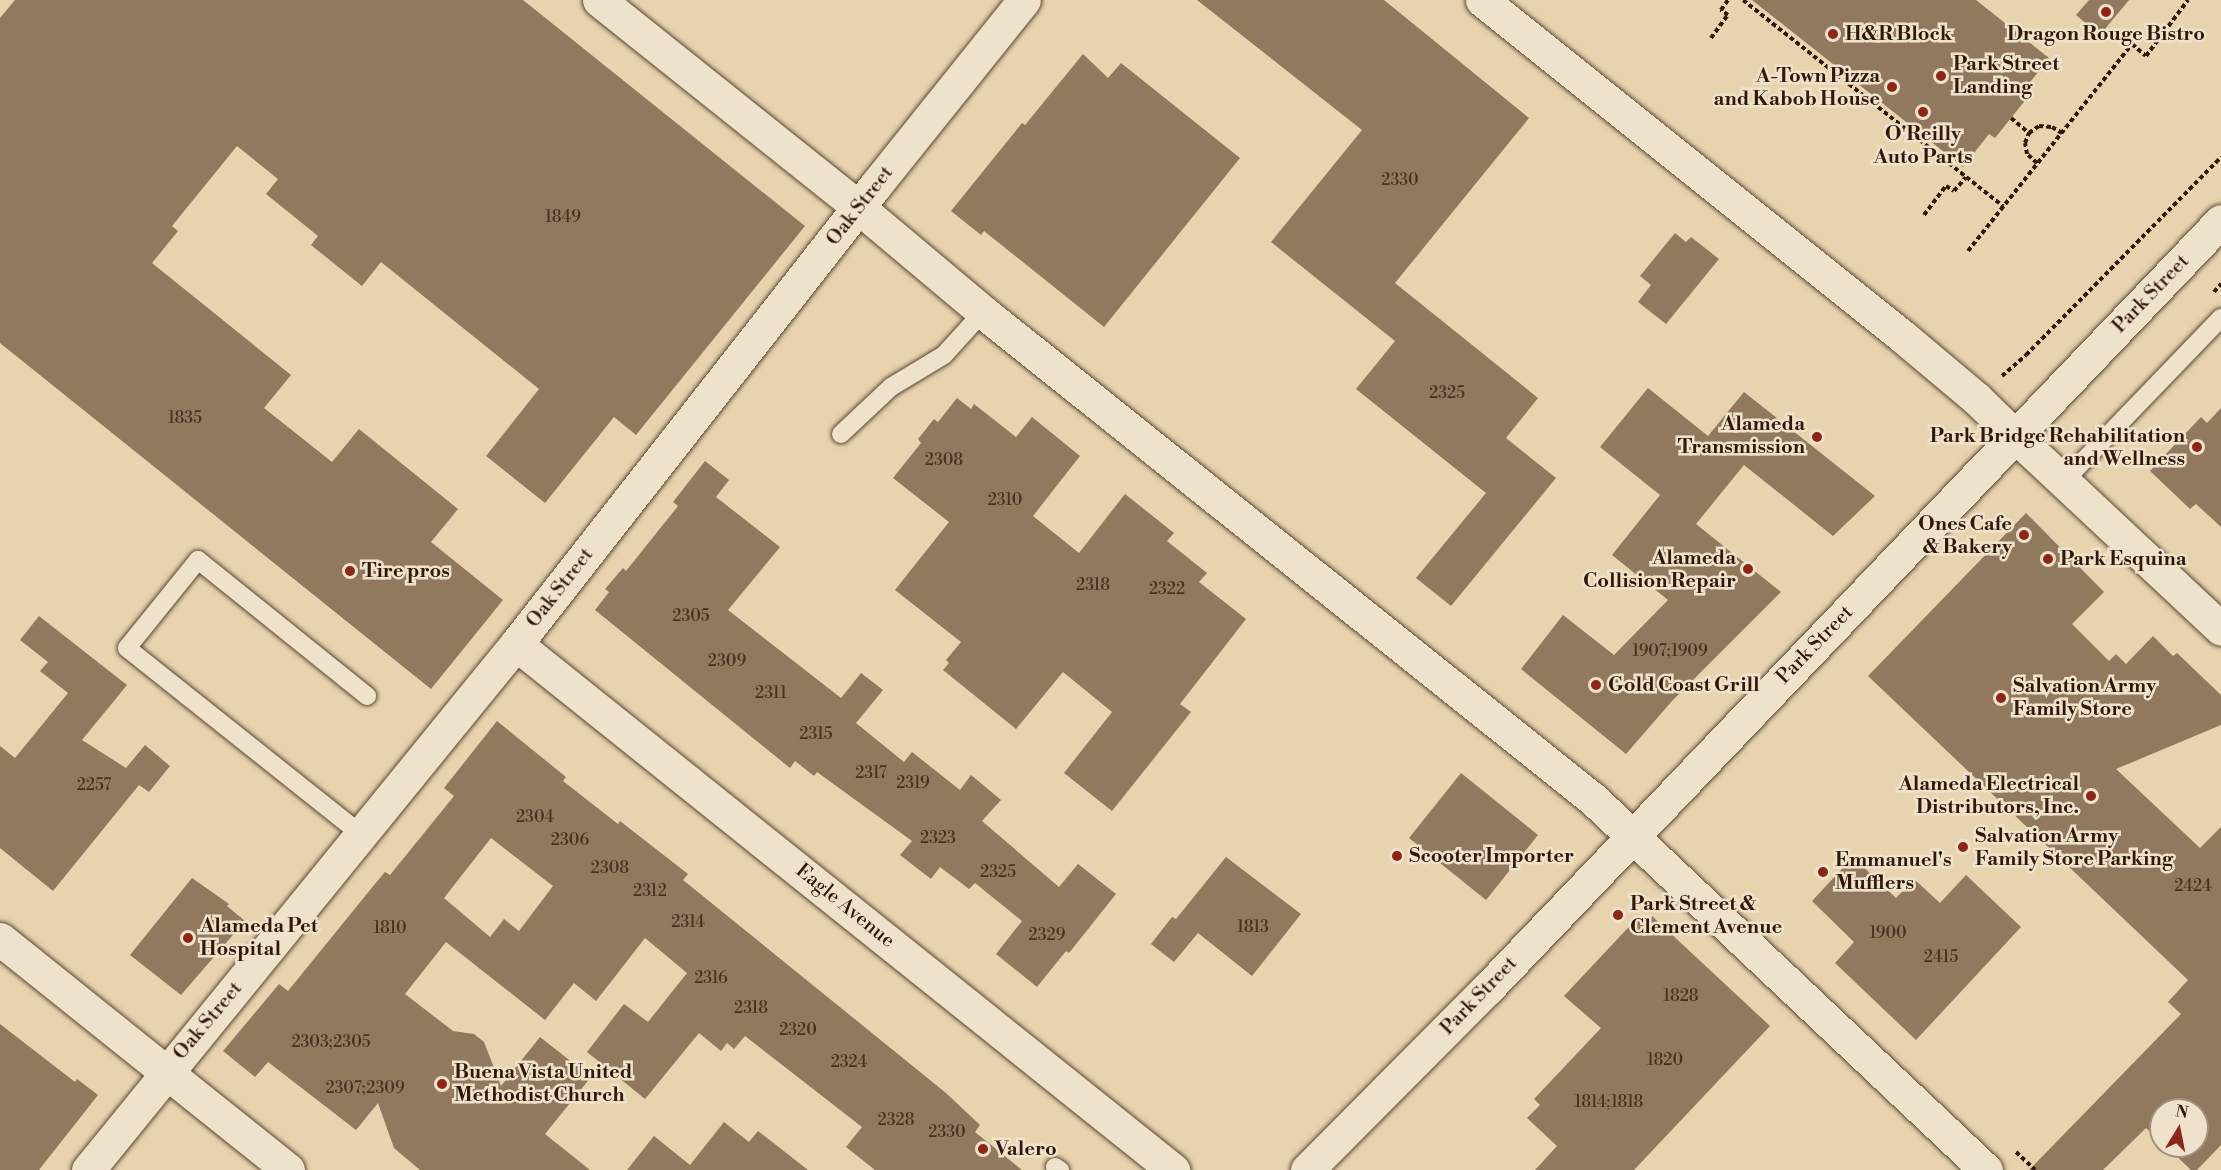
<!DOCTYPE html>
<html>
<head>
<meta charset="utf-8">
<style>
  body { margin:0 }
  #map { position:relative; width:2221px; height:1170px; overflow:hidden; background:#e7d3ad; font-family:"Libre Bodoni",serif }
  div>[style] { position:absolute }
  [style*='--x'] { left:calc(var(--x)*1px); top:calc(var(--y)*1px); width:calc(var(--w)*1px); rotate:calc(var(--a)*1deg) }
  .building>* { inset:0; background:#90795f }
  .path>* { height:4px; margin-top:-2px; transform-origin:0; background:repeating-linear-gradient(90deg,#31180b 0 4.5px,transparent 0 7.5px) }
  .roads { filter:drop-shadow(0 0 2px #5e4734) drop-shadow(0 0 2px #5e4734) }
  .lane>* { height:18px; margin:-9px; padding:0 9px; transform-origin:9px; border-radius:9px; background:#efe2ca }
  .street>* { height:33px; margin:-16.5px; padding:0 16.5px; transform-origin:16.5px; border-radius:16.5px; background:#efe2ca }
  .secondary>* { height:33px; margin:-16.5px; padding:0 16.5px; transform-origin:16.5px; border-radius:16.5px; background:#efe2ca }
  .dots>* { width:16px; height:16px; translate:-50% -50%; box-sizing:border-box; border:3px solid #efe2ca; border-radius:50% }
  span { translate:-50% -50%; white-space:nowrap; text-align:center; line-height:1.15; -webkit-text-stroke:5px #efe2ca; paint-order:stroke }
  .number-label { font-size:16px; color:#493020 }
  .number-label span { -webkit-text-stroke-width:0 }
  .poi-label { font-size:20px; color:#31180b; font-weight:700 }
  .left { translate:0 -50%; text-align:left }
  .right { translate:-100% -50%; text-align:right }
  .street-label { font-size:20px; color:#31180b }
  .north { position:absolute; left:2149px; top:1098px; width:60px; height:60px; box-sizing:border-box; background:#efe2ca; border:2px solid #a3917e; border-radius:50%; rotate:10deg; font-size:16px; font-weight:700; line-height:24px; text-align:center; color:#31180b }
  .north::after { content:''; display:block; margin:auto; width:21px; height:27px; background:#8f2418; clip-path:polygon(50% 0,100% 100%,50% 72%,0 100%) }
</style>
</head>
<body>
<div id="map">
  <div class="building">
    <i style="clip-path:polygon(15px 0,523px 0,805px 226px,636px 435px,614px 417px,545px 503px,486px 456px,539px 389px,381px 262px,362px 286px,311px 245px,318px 236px,266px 194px,278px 179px,237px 146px,172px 226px,178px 231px,152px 263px,291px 375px,264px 408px,332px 462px,359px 429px,458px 509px,431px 542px,503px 600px,431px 689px,0 343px,0 18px)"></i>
    <i style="clip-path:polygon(1197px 0,1384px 0,1529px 118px,1395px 283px,1538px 398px,1506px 438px,1556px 478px,1451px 606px,1416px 578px,1486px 493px,1356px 389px,1395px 341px,1271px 242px,1362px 130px)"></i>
    <i style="clip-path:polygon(1752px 0,1976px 0,2049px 58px,2021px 94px,2027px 98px,1995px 138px,1989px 134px,1963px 167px)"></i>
    <i style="clip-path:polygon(2089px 0,2129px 0,2100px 35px,2076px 15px)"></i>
    <i style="clip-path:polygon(1083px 54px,1108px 78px,1121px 63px,1240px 158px,1104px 327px,984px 231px,981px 235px,951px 211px,1022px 123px,1025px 125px)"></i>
    <i style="clip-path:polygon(1675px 233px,1686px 242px,1691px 237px,1719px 259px,1666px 324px,1638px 302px,1651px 285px,1640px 276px)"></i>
    <i style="clip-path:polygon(1648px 388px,1708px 436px,1744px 392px,1875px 496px,1833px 536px,1744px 465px,1696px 524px,1781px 592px,1672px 701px,1626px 754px,1521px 669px,1563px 615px,1614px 655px,1668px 600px,1612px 555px,1660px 495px,1600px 447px)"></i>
    <i style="clip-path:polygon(957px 398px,971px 409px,974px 404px,1016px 437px,1032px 417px,1080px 456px,1033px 516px,1079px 553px,1125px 494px,1174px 533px,1167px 541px,1207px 573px,1199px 582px,1246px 619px,1180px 704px,1191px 712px,1112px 811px,1064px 773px,1112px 712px,1063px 672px,1016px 729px,943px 670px,949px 663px,946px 660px,961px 642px,895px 590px,949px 522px,893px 478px,921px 443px,918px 439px,934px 419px,938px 422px)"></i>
    <i style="clip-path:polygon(2221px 408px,2221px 527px,2196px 504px,2190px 509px,2150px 471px,2201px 417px,2207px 423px)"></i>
    <i style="clip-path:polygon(705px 461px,729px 480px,716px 497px,780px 547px,728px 610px,841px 698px,861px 673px,883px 690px,856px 723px,904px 762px,912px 752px,960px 790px,971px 775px,1001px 800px,982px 821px,1059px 887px,1078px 864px,1116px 894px,1069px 953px,1066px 951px,1037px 987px,996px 954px,1022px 921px,975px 883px,969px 889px,940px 867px,931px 879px,900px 855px,912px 841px,817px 772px,814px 776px,795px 761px,790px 768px,595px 610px,609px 592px,605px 589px,623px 568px,626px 571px,678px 506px,673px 502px)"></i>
    <i style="clip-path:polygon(2026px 513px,2104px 592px,2072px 624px,2109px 661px,2116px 654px,2126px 664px,2153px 636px,2173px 656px,2177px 653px,2221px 695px,2221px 725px,2116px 769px,2200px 848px,2221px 827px,2221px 1145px,2197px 1170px,2191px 1170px,2166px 1146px,2197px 1146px,2197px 1110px,2161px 1110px,2161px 1142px,2146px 1128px,2103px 1170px,2029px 1170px,2181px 1014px,2168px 1002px,2188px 980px,1868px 676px)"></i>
    <i style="clip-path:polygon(39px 616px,127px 685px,82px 740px,126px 768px,145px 745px,170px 766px,149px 792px,139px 785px,53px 891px,0 848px,0 746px,15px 758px,68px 693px,40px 671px,48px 662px,20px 640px)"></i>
    <i style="clip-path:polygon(evenodd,497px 721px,566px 777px,563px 781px,618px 824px,620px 821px,688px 874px,683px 880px,946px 1093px,980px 1125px,975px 1132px,1022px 1170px,875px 1170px,846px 1147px,862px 1127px,745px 1036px,734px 1049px,727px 1043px,721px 1051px,699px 1033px,645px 1099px,587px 1052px,624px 1004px,648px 1022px,687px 973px,645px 938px,596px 1001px,574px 983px,545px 1020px,446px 942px,405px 994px,453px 1031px,474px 1034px,484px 1042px,501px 1086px,540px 1037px,591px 1077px,545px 1134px,590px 1170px,420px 1170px,394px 1148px,378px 1103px,356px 1130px,268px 1062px,255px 1077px,223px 1051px,279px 984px,288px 991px,374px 885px,385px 872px,390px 875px,454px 796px,444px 788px,497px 721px,491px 838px,553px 886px,519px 931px,504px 919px,490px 937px,444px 898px,491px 838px)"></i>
    <i style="clip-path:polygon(1461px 773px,1538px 835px,1486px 900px,1409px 838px)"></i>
    <i style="clip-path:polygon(1226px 857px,1301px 914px,1252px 976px,1198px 933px,1174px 962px,1151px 944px,1172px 917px,1176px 919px)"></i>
    <i style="clip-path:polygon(1853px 857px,1896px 898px,1914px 879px,1940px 903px,1966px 875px,2021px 927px,1916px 1040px,1835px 963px,1854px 942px,1812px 901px)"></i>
    <i style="clip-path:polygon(192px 878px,229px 904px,227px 906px,245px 921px,181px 995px,130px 955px)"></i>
    <i style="clip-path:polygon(1639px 916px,1652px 916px,1770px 1026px,1634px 1170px,1535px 1170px,1557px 1146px,1527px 1118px,1540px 1105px,1534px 1099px,1601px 1028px,1564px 996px)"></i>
    <i style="clip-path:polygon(0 1024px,75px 1082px,77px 1079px,98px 1095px,39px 1170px,0 1170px)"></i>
    <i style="clip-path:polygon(724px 1122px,749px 1142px,758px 1131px,808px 1170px,627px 1170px,654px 1136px,690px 1165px)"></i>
  </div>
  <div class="path">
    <i style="--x:1743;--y:0;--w:332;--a:38.4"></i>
    <i style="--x:1711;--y:38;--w:29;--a:-54"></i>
    <i style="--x:1728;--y:15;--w:9;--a:-144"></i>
    <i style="--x:1721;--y:10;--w:12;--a:-55"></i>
    <i style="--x:2011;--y:118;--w:23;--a:40"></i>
    <i style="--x:2037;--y:163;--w:13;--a:-138"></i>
    <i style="--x:2027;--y:154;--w:11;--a:-100"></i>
    <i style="--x:2025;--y:143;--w:11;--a:-68"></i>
    <i style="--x:2029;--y:133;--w:12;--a:-35"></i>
    <i style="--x:2039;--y:126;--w:13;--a:4"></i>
    <i style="--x:2052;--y:127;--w:12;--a:31"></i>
    <i style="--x:1924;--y:215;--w:36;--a:-53"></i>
    <i style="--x:1946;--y:186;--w:9;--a:32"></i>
    <i style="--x:1954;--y:191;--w:18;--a:-49"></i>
    <i style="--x:1968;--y:251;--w:264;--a:-51.6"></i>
    <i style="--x:2132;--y:44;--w:18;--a:41"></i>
    <i style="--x:2146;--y:56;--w:70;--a:-53.1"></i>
    <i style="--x:2214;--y:292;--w:11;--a:-49"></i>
    <i style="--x:2002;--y:376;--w:32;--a:-41"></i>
    <i style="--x:2026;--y:355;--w:278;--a:-45.4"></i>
    <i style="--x:2016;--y:1152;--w:26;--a:43"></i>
  </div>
  <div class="roads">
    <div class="lane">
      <i style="--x:841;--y:434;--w:69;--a:-43.2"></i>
      <i style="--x:891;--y:387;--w:62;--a:-31.1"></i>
      <i style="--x:944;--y:355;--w:58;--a:-47.8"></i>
      <i style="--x:2063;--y:482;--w:228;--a:-46.1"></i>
      <i style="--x:362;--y:835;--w:300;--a:-141.5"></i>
      <i style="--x:127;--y:648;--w:113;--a:-51.1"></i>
      <i style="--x:198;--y:560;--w:217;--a:38.8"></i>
      <i style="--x:1055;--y:1167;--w:6;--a:31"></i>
    </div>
    <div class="street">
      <i style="--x:1482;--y:0;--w:538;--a:38.66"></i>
      <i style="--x:1902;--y:336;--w:97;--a:40"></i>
      <i style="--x:1976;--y:398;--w:54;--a:44.3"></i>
      <i style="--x:516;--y:644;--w:842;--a:38.68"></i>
      <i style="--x:0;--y:939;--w:369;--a:38.7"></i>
      <i style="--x:88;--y:1170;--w:678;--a:-50.87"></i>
      <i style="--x:516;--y:644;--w:582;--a:-51.91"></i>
      <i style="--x:875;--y:186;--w:238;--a:-51.3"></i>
    </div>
    <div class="secondary">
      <i style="--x:599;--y:0;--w:332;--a:38.6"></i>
      <i style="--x:858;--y:207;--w:163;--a:40"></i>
      <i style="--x:983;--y:312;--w:782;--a:38.61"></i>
      <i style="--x:1594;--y:800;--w:539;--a:43.35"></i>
      <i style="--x:2015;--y:436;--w:282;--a:43.1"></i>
      <i style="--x:1307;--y:1170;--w:255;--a:-45.2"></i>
      <i style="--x:1487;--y:989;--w:1062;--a:-46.3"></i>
    </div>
  </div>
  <div class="dots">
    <i style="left:2106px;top:12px;background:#8f2418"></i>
    <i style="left:1833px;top:34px;background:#8f2418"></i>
    <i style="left:1941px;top:76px;background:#8f2418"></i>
    <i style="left:1892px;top:87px;background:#8f2418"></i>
    <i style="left:1923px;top:112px;background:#8f2418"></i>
    <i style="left:1817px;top:437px;background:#8f2418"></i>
    <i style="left:2197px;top:447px;background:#8f2418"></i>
    <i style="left:2024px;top:535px;background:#8f2418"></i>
    <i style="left:2048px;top:559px;background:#8f2418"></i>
    <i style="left:1748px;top:569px;background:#8f2418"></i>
    <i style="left:350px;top:571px;background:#8f2418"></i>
    <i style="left:1596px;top:685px;background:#8f2418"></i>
    <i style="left:2001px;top:698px;background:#8f2418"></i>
    <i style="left:2091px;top:796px;background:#8f2418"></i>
    <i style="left:1963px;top:847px;background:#8f2418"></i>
    <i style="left:1397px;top:856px;background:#8f2418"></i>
    <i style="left:1823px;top:872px;background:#8f2418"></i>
    <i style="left:1618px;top:915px;background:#8f2418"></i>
    <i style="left:188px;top:938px;background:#8f2418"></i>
    <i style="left:442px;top:1084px;background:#8f2418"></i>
    <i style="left:983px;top:1149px;background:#8f2418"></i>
  </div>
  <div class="number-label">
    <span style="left:1400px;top:180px">2330</span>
    <span style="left:563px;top:217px">1849</span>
    <span style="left:1447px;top:393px">2325</span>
    <span style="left:185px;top:418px">1835</span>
    <span style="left:944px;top:460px">2308</span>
    <span style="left:1005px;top:500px">2310</span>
    <span style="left:1093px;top:585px">2318</span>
    <span style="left:1167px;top:589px">2322</span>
    <span style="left:691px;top:616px">2305</span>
    <span style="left:1670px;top:651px">1907;1909</span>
    <span style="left:727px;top:661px">2309</span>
    <span style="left:771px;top:693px">2311</span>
    <span style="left:816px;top:734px">2315</span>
    <span style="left:871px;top:773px">2317</span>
    <span style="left:913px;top:783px">2319</span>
    <span style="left:94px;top:785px">2257</span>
    <span style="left:535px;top:817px">2304</span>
    <span style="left:938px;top:838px">2323</span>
    <span style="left:570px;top:840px">2306</span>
    <span style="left:610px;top:868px">2308</span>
    <span style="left:998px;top:872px">2325</span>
    <span style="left:2193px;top:886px">2424</span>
    <span style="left:650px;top:891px">2312</span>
    <span style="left:688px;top:922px">2314</span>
    <span style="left:1253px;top:927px">1813</span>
    <span style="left:390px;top:928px">1810</span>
    <span style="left:1888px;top:933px">1900</span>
    <span style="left:1047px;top:935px">2329</span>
    <span style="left:1941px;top:957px">2415</span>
    <span style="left:711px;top:978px">2316</span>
    <span style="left:1681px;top:996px">1828</span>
    <span style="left:751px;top:1008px">2318</span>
    <span style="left:798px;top:1030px">2320</span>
    <span style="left:331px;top:1042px">2303;2305</span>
    <span style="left:1665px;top:1060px">1820</span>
    <span style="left:849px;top:1062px">2324</span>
    <span style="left:365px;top:1088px">2307;2309</span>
    <span style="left:1609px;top:1102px">1814;1818</span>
    <span style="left:896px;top:1120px">2328</span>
    <span style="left:947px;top:1132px">2330</span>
  </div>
  <div class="poi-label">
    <span class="left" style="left:1845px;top:34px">H&amp;R Block</span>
    <span style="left:2106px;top:34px">Dragon Rouge Bistro</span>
    <span class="left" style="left:1953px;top:76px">Park Street<br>Landing</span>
    <span class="right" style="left:1880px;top:88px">A-Town Pizza<br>and Kabob House</span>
    <span style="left:1923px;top:146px">O'Reilly<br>Auto Parts</span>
    <span class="right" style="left:1805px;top:436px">Alameda<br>Transmission</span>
    <span class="right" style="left:2185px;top:448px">Park Bridge Rehabilitation<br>and Wellness</span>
    <span class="right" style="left:2012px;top:536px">Ones Cafe<br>&amp; Bakery</span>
    <span class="right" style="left:1736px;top:570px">Alameda<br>Collision Repair</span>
    <span class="left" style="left:2060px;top:559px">Park Esquina</span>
    <span class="left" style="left:362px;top:571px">Tire pros</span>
    <span class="left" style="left:1608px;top:685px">Gold Coast Grill</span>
    <span class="left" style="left:2013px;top:698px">Salvation Army<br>Family Store</span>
    <span class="right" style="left:2079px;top:796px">Alameda Electrical<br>Distributors, Inc.</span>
    <span class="left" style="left:1975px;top:848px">Salvation Army<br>Family Store Parking</span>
    <span class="left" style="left:1409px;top:856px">Scooter Importer</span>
    <span class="left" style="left:1835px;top:872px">Emmanuel's<br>Mufflers</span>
    <span class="left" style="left:1630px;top:916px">Park Street &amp;<br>Clement Avenue</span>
    <span class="left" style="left:200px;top:938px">Alameda Pet<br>Hospital</span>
    <span class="left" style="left:454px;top:1084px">Buena Vista United<br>Methodist Church</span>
    <span class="left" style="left:995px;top:1149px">Valero</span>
  </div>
  <div class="street-label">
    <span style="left:860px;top:206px;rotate:-52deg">Oak Street</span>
    <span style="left:2151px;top:294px;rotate:-46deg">Park Street</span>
    <span style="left:560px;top:588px;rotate:-52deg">Oak Street</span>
    <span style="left:1815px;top:645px;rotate:-46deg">Park Street</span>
    <span style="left:845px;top:906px;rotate:39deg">Eagle Avenue</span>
    <span style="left:1479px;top:996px;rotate:-46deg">Park Street</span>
    <span style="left:208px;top:1021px;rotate:-50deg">Oak Street</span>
  </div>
  <div class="north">N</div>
</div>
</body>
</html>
